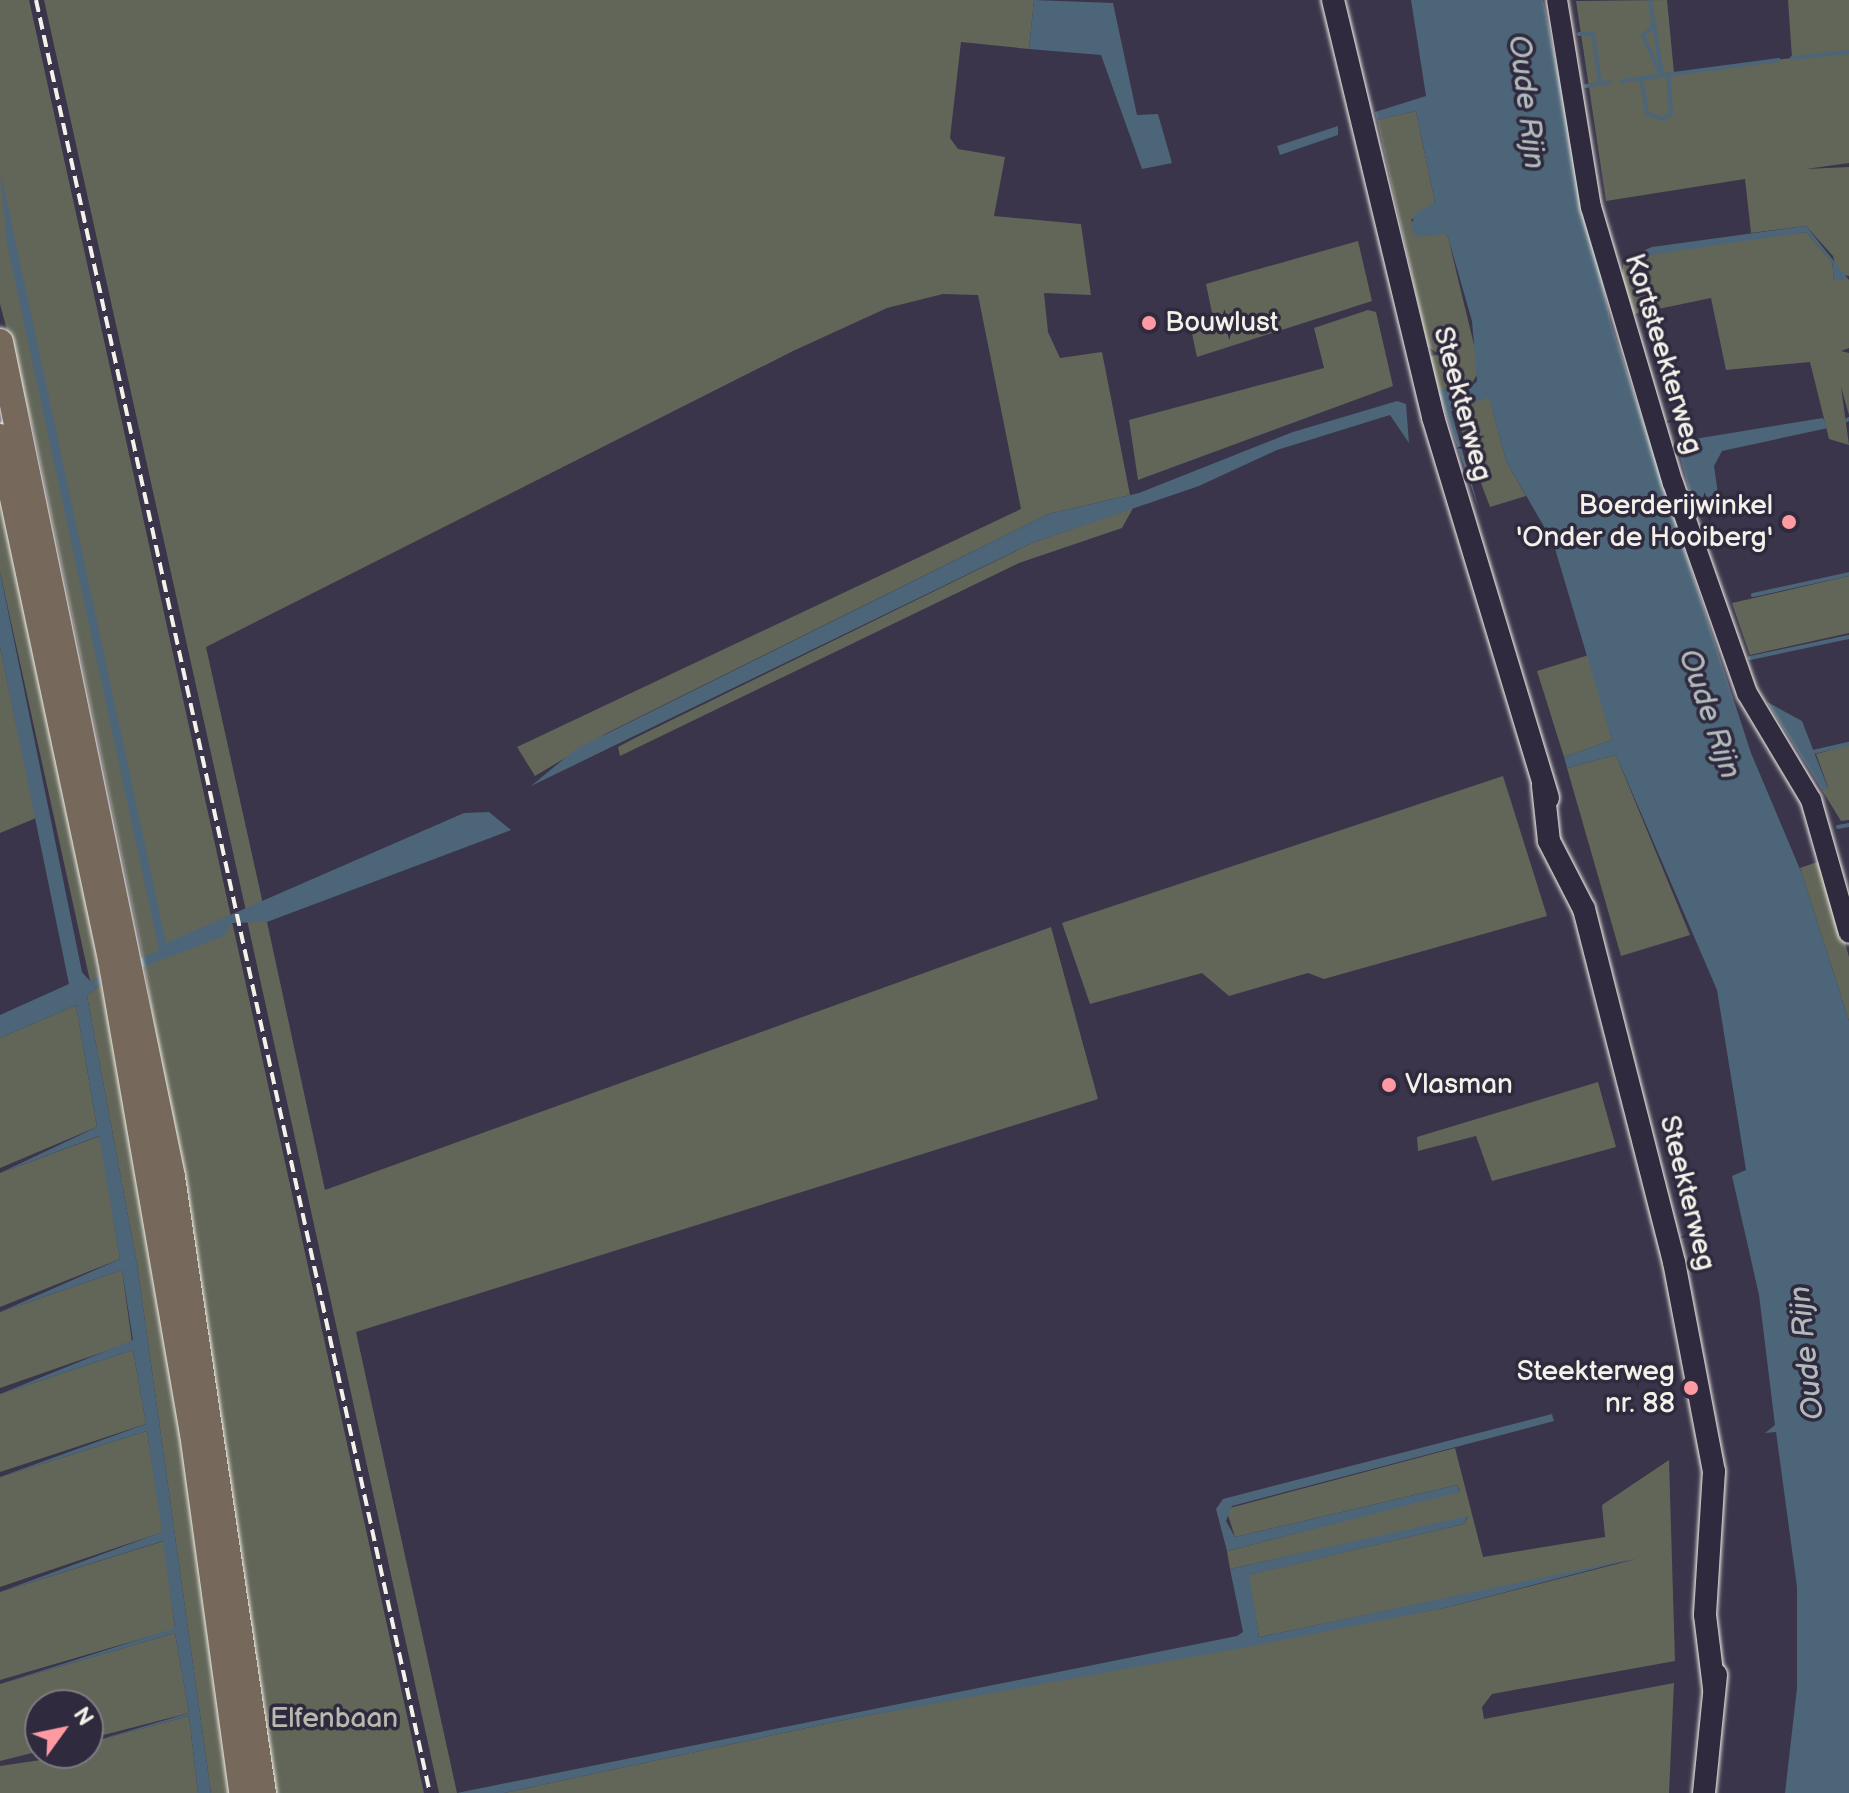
<!DOCTYPE html>
<html>
<head>
<meta charset="utf-8">
<style>
  body { margin:0 }
  #map { position:relative; width:1849px; height:1793px; overflow:hidden; background:#3a354a; font-family:"Balsamiq Sans",sans-serif }
  div>[style] { position:absolute }
  [style*='--x'] { left:calc(var(--x)*1px); top:calc(var(--y)*1px); width:calc(var(--w)*1px); rotate:calc(var(--a)*1deg) }
  .green>* { inset:0; background:#626659 }
  .water>* { inset:0; background:#4d6578 }
  .stream>* { height:4px; margin:-2px; padding:0 2px; transform-origin:2px; border-radius:2px; background:#4d6578 }
  .roads { filter:drop-shadow(0 0 2px #f4f1e8) drop-shadow(0 0 2px #f4f1e8) }
  .tertiary>* { height:20px; margin:-10px; padding:0 10px; transform-origin:10px; border-radius:10px; background:#2f2a3d }
  .secondary>* { height:22px; margin:-11px; padding:0 11px; transform-origin:11px; border-radius:11px; background:#2f2a3d }
  .trunk>* { height:26px; margin:-13px; padding:0 13px; transform-origin:13px; border-radius:13px; background:#76695c }
  .rail>* { height:4px; margin-top:-2px; transform-origin:0; background:repeating-linear-gradient(90deg,#f4f1e8 0 12px,transparent 0 18px) }
  .dots>* { width:22px; height:22px; translate:-50% -50%; box-sizing:border-box; border:4px solid #2f2a3d; border-radius:50% }
  span { translate:-50% -50%; white-space:nowrap; text-align:center; line-height:1.15; -webkit-text-stroke:7px #2f2a3d; paint-order:stroke }
  .poi-label { font-size:28px; color:#f4f1e8 }
  .left { translate:0 -50%; text-align:left }
  .right { translate:-100% -50%; text-align:right }
  .street-label { font-size:28px; color:#f4f1e8 }
  .park-label { font-size:28px; color:#bab9af }
  .water-label { font-size:30px; color:#b1b9bb; font-style:italic }
  .north { position:absolute; left:24px; top:1689px; width:80px; height:80px; box-sizing:border-box; background:#2f2a3d; border:2px solid #7e7a81; border-radius:50%; rotate:57deg; font-size:22px; font-weight:700; line-height:32px; text-align:center; color:#f4f1e8 }
  .north::after { content:''; display:block; margin:auto; width:28px; height:36px; background:#ff9aa2; clip-path:polygon(50% 0,100% 100%,50% 72%,0 100%) }
</style>
</head>
<body>
<div id="map">
  <div class="green">
    <i style="clip-path:polygon(0 0,29px 0,424px 1793px,270px 1793px,219px 1406px,143px 958px,34px 432px,0 304px)"></i>
    <i style="clip-path:polygon(44px 0,1034px 0,1029px 49px,961px 42px,950px 138px,958px 149px,1005px 157px,994px 216px,1081px 224px,1091px 295px,1044px 293px,1048px 332px,1060px 358px,1102px 352px,1130px 495px,1048px 514px,607px 733px,535px 776px,517px 747px,1021px 509px,978px 295px,943px 294px,887px 308px,793px 351px,206px 647px,263px 904px,246px 911px)"></i>
    <i style="clip-path:polygon(1667px 0,1674px 73px,1792px 58px,1788px 0,1849px 0,1849px 163px,1806px 169px,1849px 167px,1849px 276px,1837px 274px,1833px 256px,1806px 226px,1751px 233px,1745px 179px,1606px 201px,1576px 1px)"></i>
    <i style="clip-path:polygon(1416px 111px,1435px 203px,1411px 220px,1423px 236px,1447px 233px,1480px 370px,1467px 391px,1439px 390px,1428px 357px,1439px 354px,1428px 347px,1377px 120px)"></i>
    <i style="clip-path:polygon(1806px 232px,1832px 262px,1834px 280px,1849px 280px,1849px 348px,1841px 351px,1849px 353px,1849px 415px,1841px 387px,1849px 445px,1829px 439px,1810px 362px,1726px 370px,1711px 298px,1634px 314px,1622px 276px,1624px 259px,1655px 251px)"></i>
    <i style="clip-path:polygon(1358px 241px,1372px 301px,1197px 357px,1190px 324px,1213px 318px,1206px 284px)"></i>
    <i style="clip-path:polygon(1368px 310px,1376px 312px,1393px 386px,1138px 480px,1129px 420px,1324px 368px,1314px 328px)"></i>
    <i style="clip-path:polygon(1489px 396px,1506px 461px,1526px 496px,1490px 507px,1452px 406px)"></i>
    <i style="clip-path:polygon(0 489px,77px 845px,100px 977px,90px 981px,0 572px)"></i>
    <i style="clip-path:polygon(1133px 508px,1122px 528px,1019px 563px,620px 756px,618px 747px,633px 739px,1032px 543px)"></i>
    <i style="clip-path:polygon(1849px 576px,1849px 633px,1750px 655px,1732px 603px)"></i>
    <i style="clip-path:polygon(0 647px,36px 818px,0 833px)"></i>
    <i style="clip-path:polygon(1589px 655px,1612px 740px,1564px 757px,1537px 671px)"></i>
    <i style="clip-path:polygon(1849px 745px,1849px 820px,1841px 821px,1822px 790px,1828px 787px,1816px 754px)"></i>
    <i style="clip-path:polygon(1616px 755px,1690px 935px,1621px 956px,1567px 768px)"></i>
    <i style="clip-path:polygon(1503px 776px,1547px 916px,1324px 979px,1308px 973px,1229px 996px,1202px 973px,1090px 1004px,1062px 923px)"></i>
    <i style="clip-path:polygon(1823px 860px,1849px 957px,1849px 1021px,1800px 868px)"></i>
    <i style="clip-path:polygon(247px 920px,267px 922px,325px 1190px,1051px 927px,1098px 1099px,356px 1332px,457px 1793px,439px 1793px)"></i>
    <i style="clip-path:polygon(102px 983px,170px 1354px,231px 1793px,211px 1793px,137px 1264px,87px 996px)"></i>
    <i style="clip-path:polygon(76px 1005px,97px 1127px,0 1168px,0 1038px)"></i>
    <i style="clip-path:polygon(1598px 1082px,1616px 1147px,1492px 1181px,1476px 1136px,1418px 1151px,1417px 1137px)"></i>
    <i style="clip-path:polygon(100px 1136px,120px 1259px,0 1307px,0 1173px)"></i>
    <i style="clip-path:polygon(122px 1270px,132px 1342px,0 1388px,0 1312px)"></i>
    <i style="clip-path:polygon(133px 1350px,146px 1424px,0 1472px,0 1394px)"></i>
    <i style="clip-path:polygon(147px 1431px,163px 1532px,0 1587px,0 1477px)"></i>
    <i style="clip-path:polygon(1455px 1448px,1483px 1557px,1605px 1537px,1602px 1505px,1669px 1460px,1675px 1661px,1492px 1694px,1482px 1707px,1484px 1719px,1674px 1683px,1669px 1793px,504px 1793px,844px 1720px,1449px 1607px,1636px 1559px,1259px 1637px,1248px 1575px,1464px 1524px,1468px 1517px,1230px 1569px,1227px 1551px,1460px 1491px,1457px 1485px,1235px 1537px,1226px 1509px)"></i>
    <i style="clip-path:polygon(164px 1541px,175px 1629px,0 1680px,0 1592px)"></i>
    <i style="clip-path:polygon(175px 1633px,189px 1713px,88px 1739px,88px 1705px,40px 1705px,40px 1751px,0 1761px,0 1684px)"></i>
    <i style="clip-path:polygon(189px 1716px,198px 1793px,0 1793px,0 1766px,88px 1753px,88px 1743px)"></i>
  </div>
  <div class="water">
    <i style="clip-path:polygon(1034px 0,1113px 3px,1137px 115px,1158px 114px,1172px 163px,1142px 169px,1101px 55px,1029px 49px)"></i>
    <i style="clip-path:polygon(1411px 0,1543px 0,1611px 323px,1751px 753px,1802px 874px,1849px 1021px,1849px 1793px,1785px 1793px,1797px 1688px,1797px 1587px,1776px 1432px,1765px 1433px,1775px 1425px,1759px 1295px,1732px 1176px,1746px 1170px,1717px 990px,1616px 755px,1567px 768px,1564px 757px,1612px 740px,1553px 542px,1506px 461px,1489px 397px,1451px 411px,1479px 509px,1440px 397px,1439px 390px,1467px 391px,1477px 381px,1472px 321px,1447px 234px,1416px 237px,1411px 227px,1415px 213px,1435px 203px,1416px 111px,1377px 120px,1375px 112px,1426px 96px)"></i>
    <i style="clip-path:polygon(1338px 126px,1338px 135px,1280px 155px,1277px 146px)"></i>
    <i style="clip-path:polygon(0 169px,166px 943px,464px 813px,489px 812px,511px 830px,267px 922px,232px 923px,224px 936px,102px 983px,87px 996px,137px 1264px,211px 1793px,198px 1793px,189px 1716px,88px 1743px,189px 1713px,175px 1633px,0 1684px,175px 1628px,163px 1541px,0 1592px,162px 1532px,147px 1431px,0 1477px,146px 1424px,133px 1350px,0 1394px,133px 1340px,122px 1270px,0 1312px,120px 1259px,99px 1136px,0 1173px,97px 1127px,76px 1005px,0 1038px,0 1015px,69px 984px,0 647px,0 572px,82px 972px,90px 981px,159px 950px,7px 244px)"></i>
    <i style="clip-path:polygon(1806px 226px,1849px 280px,1834px 280px,1832px 262px,1806px 232px,1624px 259px,1652px 247px)"></i>
    <i style="clip-path:polygon(1397px 401px,1406px 404px,1409px 443px,1390px 415px,1277px 450px,1199px 486px,1032px 543px,531px 786px,576px 749px,1048px 514px,1139px 493px,1293px 432px)"></i>
    <i style="clip-path:polygon(1823px 418px,1828px 428px,1722px 451px,1714px 466px,1719px 501px,1695px 512px,1676px 442px)"></i>
    <i style="clip-path:polygon(1767px 702px,1802px 721px,1828px 788px,1822px 790px)"></i>
    <i style="clip-path:polygon(1552px 1414px,1554px 1421px,1232px 1506px,1226px 1521px,1235px 1537px,1457px 1485px,1460px 1492px,1227px 1551px,1216px 1509px,1223px 1499px)"></i>
    <i style="clip-path:polygon(1468px 1516px,1464px 1524px,1249px 1575px,1259px 1637px,1636px 1558px,1449px 1607px,1258px 1645px,844px 1720px,504px 1793px,457px 1793px,1237px 1636px,1243px 1632px,1230px 1569px)"></i>
  </div>
  <div class="stream">
    <i style="--x:1650;--y:2;--w:73;--a:80.5"></i>
    <i style="--x:1655;--y:24;--w:17;--a:135"></i>
    <i style="--x:1643;--y:36;--w:41;--a:65.3"></i>
    <i style="--x:1579;--y:34;--w:14;--a:0"></i>
    <i style="--x:1593;--y:34;--w:50;--a:82"></i>
    <i style="--x:1792;--y:58;--w:57;--a:-6"></i>
    <i style="--x:1641;--y:78;--w:36;--a:80"></i>
    <i style="--x:1647;--y:113;--w:17;--a:21"></i>
    <i style="--x:1663;--y:119;--w:10;--a:-37"></i>
    <i style="--x:1671;--y:113;--w:39;--a:-94"></i>
    <i style="--x:1621;--y:81;--w:159;--a:-7.6"></i>
    <i style="--x:1586;--y:86;--w:24;--a:-9"></i>
    <i style="--x:1847;--y:420;--w:2;--a:-27"></i>
    <i style="--x:1753;--y:595;--w:98;--a:-12.3"></i>
    <i style="--x:1750;--y:658;--w:101;--a:-12"></i>
    <i style="--x:1813;--y:752;--w:37;--a:-13"></i>
    <i style="--x:1838;--y:827;--w:11;--a:-10"></i>
  </div>
  <div class="roads">
    <div class="tertiary">
      <i style="--x:1557;--y:0;--w:210;--a:80.7"></i>
      <i style="--x:1591;--y:207;--w:288;--a:73.5"></i>
      <i style="--x:1673;--y:483;--w:223;--a:70.6"></i>
      <i style="--x:1747;--y:693;--w:125;--a:59.1"></i>
      <i style="--x:1811;--y:800;--w:138;--a:74.1"></i>
    </div>
    <div class="secondary">
      <i style="--x:1333;--y:0;--w:429;--a:76.5"></i>
      <i style="--x:1433;--y:417;--w:398;--a:73.2"></i>
      <i style="--x:1543;--y:786;--w:55;--a:83.8"></i>
      <i style="--x:1549;--y:841;--w:76;--a:62.8"></i>
      <i style="--x:1584;--y:909;--w:364;--a:75.7"></i>
      <i style="--x:1674;--y:1262;--w:213;--a:79.2"></i>
      <i style="--x:1714;--y:1471;--w:144;--a:93.6"></i>
      <i style="--x:1705;--y:1615;--w:74;--a:83"></i>
      <i style="--x:1704;--y:1793;--w:119;--a:-84.2"></i>
    </div>
    <div class="trunk">
      <i style="--x:0;--y:342;--w:853;--a:78.36"></i>
      <i style="--x:172;--y:1177;--w:623;--a:81.6"></i>
      <i style="--x:0;--y:437;--w:534;--a:78"></i>
      <i style="--x:111;--y:959;--w:481;--a:80.2"></i>
      <i style="--x:193;--y:1433;--w:363;--a:82.2"></i>
    </div>
  </div>
  <div class="rail">
    <i style="--x:36;--y:0;--w:1836;--a:77.61"></i>
  </div>
  <div class="dots">
    <i style="left:1149px;top:323px;background:#ff9aa2"></i>
    <i style="left:1789px;top:522px;background:#ff9aa2"></i>
    <i style="left:1389px;top:1085px;background:#ff9aa2"></i>
    <i style="left:1691px;top:1388px;background:#ff9aa2"></i>
  </div>
  <div class="poi-label">
    <span class="left" style="left:1165px;top:323px">Bouwlust</span>
    <span class="right" style="left:1773px;top:522px">Boerderijwinkel<br>'Onder de Hooiberg'</span>
    <span class="left" style="left:1405px;top:1085px">Vlasman</span>
    <span class="right" style="left:1675px;top:1388px">Steekterweg<br>nr. 88</span>
  </div>
  <div class="street-label">
    <span style="left:1663px;top:354px;rotate:73deg">Kortsteekterweg</span>
    <span style="left:1462px;top:404px;rotate:75deg">Steekterweg</span>
    <span style="left:1687px;top:1193px;rotate:76deg">Steekterweg</span>
  </div>
  <div class="park-label">
    <span style="left:334px;top:1719px">Elfenbaan</span>
  </div>
  <div class="water-label">
    <span style="left:1526px;top:102px;rotate:83deg">Oude Rijn</span>
    <span style="left:1709px;top:714px;rotate:71deg">Oude Rijn</span>
    <span style="left:1807px;top:1353px;rotate:-96deg">Oude Rijn</span>
  </div>
  <div class="north">N</div>
</div>
</body>
</html>
